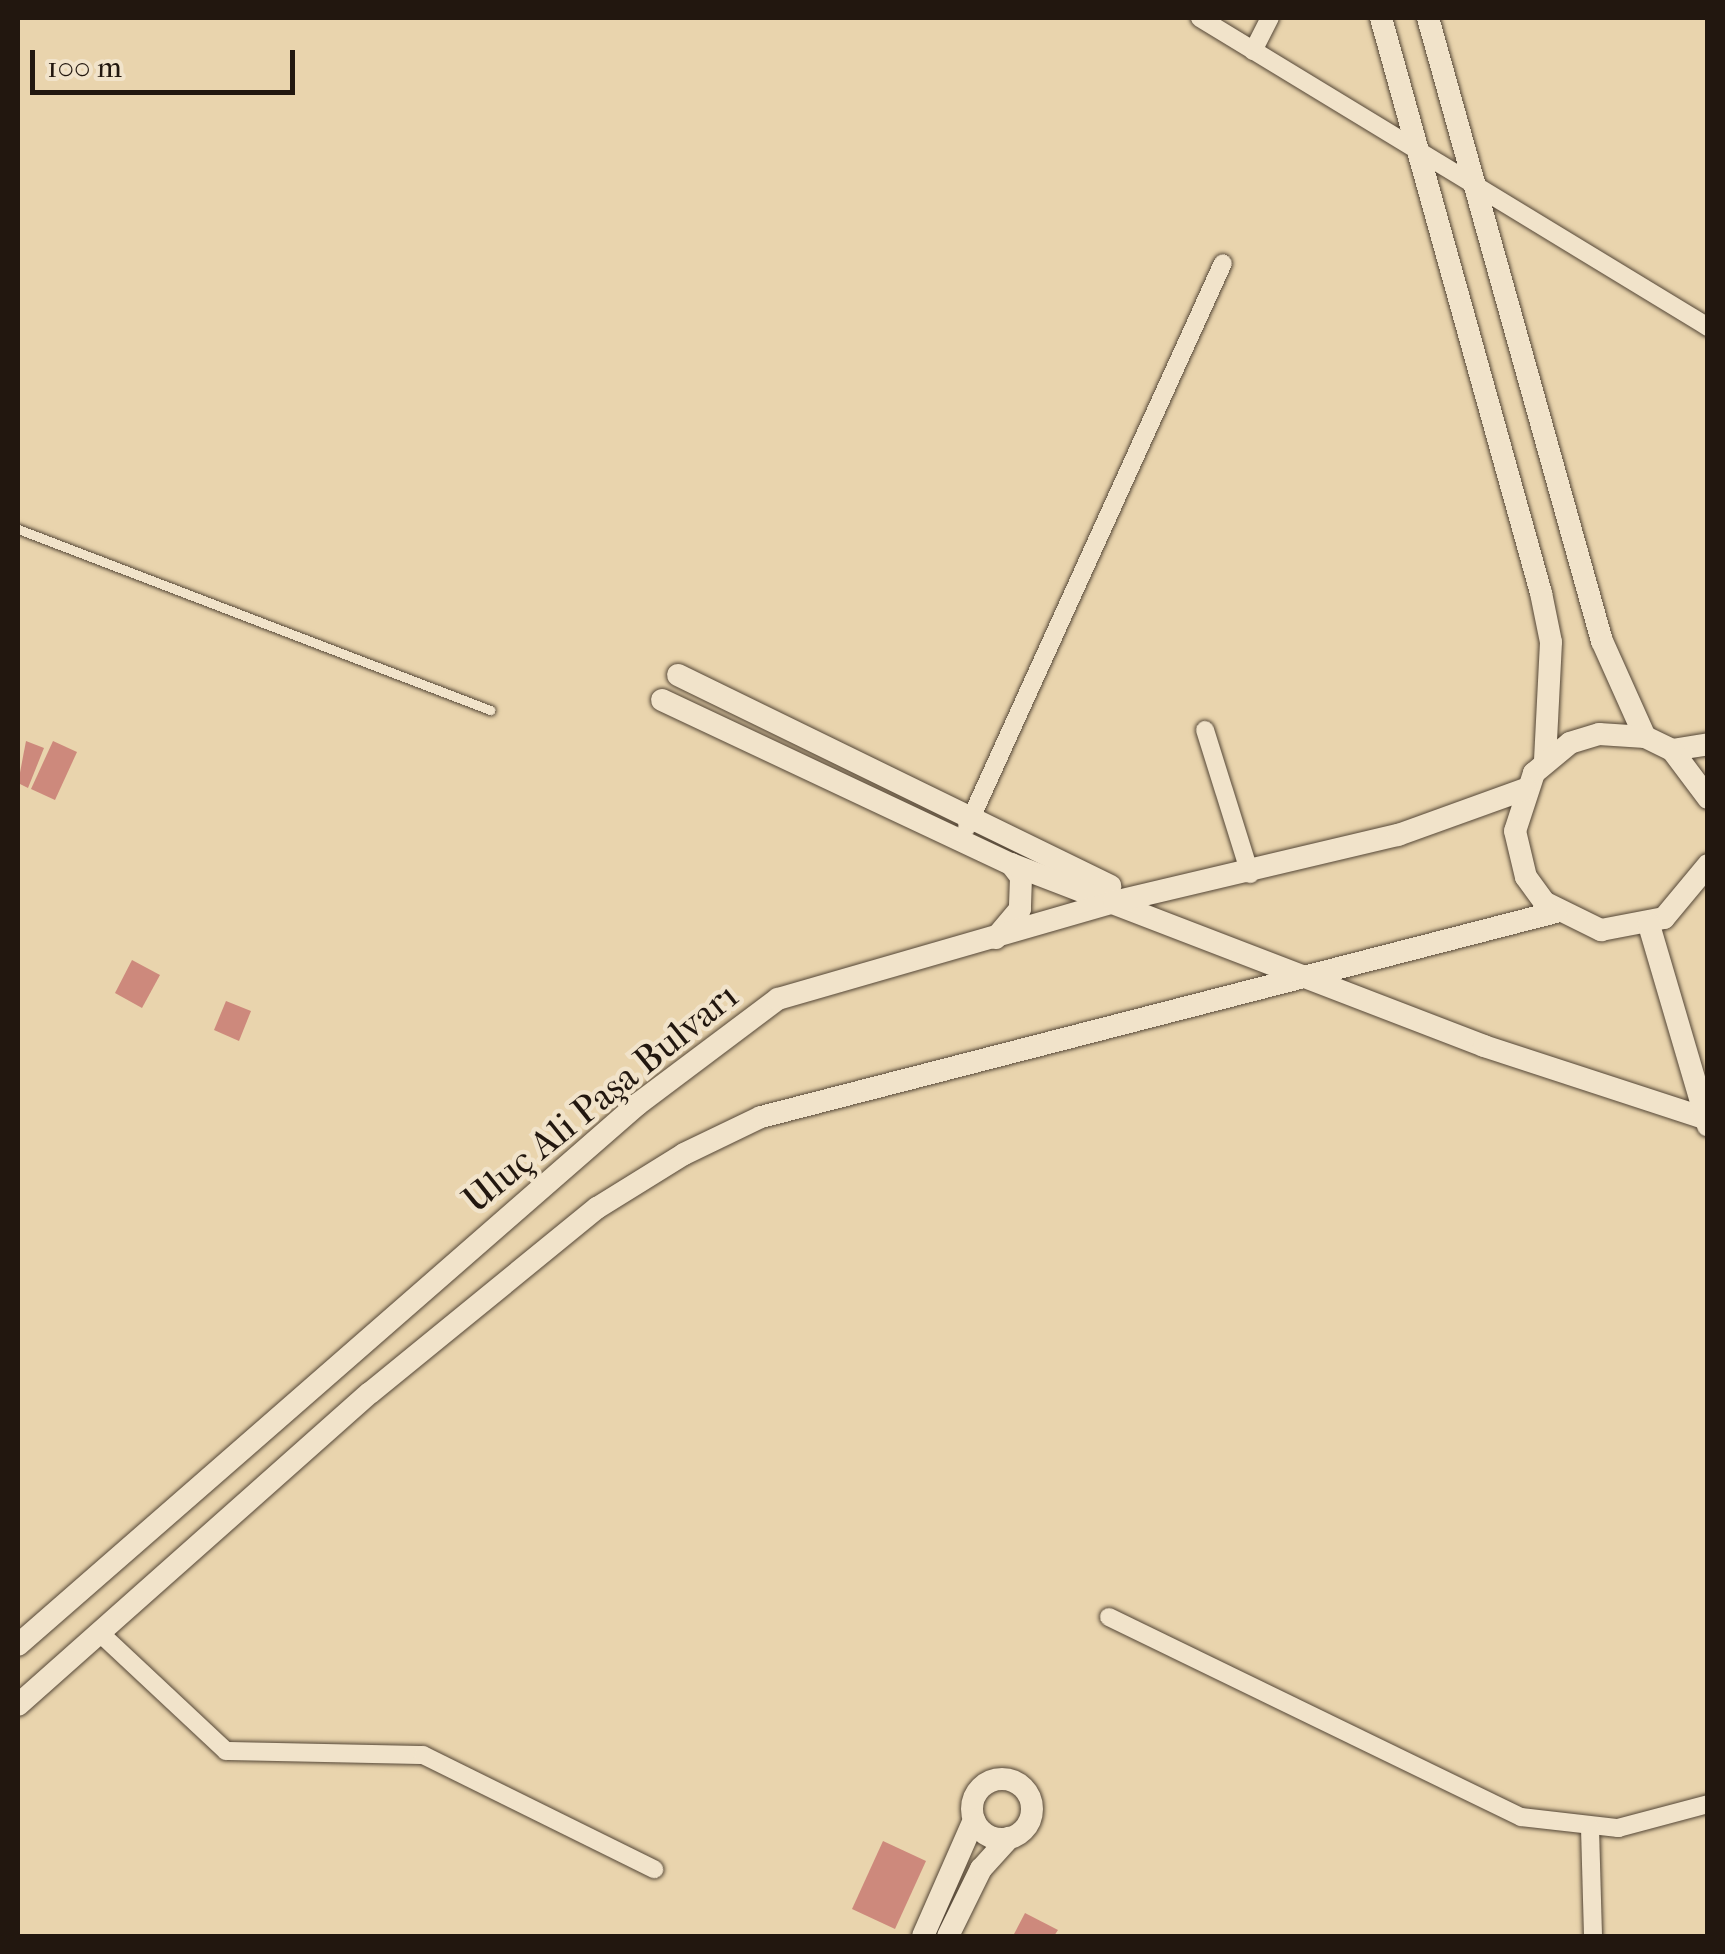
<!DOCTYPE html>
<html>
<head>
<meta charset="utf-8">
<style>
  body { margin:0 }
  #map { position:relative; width:1725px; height:1954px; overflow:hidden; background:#e9d4ad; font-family:"IM FELL French Canon",serif }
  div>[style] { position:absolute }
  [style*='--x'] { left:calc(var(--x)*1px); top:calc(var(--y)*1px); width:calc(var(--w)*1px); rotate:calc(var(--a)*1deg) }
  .building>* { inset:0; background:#cd897c }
  .roads { filter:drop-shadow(0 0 2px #544636) drop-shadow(0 0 2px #544636) }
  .lane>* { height:9px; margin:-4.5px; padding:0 4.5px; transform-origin:4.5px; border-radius:4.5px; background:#f1e3ca }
  .street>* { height:18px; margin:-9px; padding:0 9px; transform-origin:9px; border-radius:9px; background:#f1e3ca }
  .secondary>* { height:22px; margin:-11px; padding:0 11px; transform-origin:11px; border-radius:11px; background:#f1e3ca }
  .secondary>.ring { margin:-11px; padding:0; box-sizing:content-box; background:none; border:22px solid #f1e3ca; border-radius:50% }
  span { translate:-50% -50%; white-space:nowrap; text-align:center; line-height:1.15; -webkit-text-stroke:9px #f1e3ca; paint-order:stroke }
  .street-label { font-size:38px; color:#22170f }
  .frame { position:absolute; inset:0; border:20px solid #22170f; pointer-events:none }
  .scale { position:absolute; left:30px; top:50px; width:265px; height:45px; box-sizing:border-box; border:5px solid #22170f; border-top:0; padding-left:12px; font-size:30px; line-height:35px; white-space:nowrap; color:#22170f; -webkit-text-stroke:8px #f1e3ca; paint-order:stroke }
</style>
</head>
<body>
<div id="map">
  <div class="building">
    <i style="clip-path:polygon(26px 741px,44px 748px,28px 788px,18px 783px)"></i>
    <i style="clip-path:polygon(53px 741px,77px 752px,55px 800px,31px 789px)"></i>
    <i style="clip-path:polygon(132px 960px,160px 975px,142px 1008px,115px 993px)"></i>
    <i style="clip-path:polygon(226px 1001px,251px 1011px,239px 1041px,214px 1030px)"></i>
    <i style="clip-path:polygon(883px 1841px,926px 1861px,895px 1929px,852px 1909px)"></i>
    <i style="clip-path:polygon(1025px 1913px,1058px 1930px,1054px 1936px,1013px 1936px)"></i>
  </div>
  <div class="roads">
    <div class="lane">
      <i style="--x:18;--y:529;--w:506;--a:20.98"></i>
    </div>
    <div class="street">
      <i style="--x:1200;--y:18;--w:595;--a:31.31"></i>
      <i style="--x:1253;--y:51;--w:37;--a:-63"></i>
      <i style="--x:1205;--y:730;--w:151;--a:72.6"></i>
      <i style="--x:967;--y:827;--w:619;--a:-65.59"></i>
      <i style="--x:1109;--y:1617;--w:458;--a:25.9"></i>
      <i style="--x:1521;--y:1817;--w:98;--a:6.5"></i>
      <i style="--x:1618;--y:1828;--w:93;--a:-14.9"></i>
      <i style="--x:101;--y:1634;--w:171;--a:43.1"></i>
      <i style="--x:226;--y:1751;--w:197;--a:1.2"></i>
      <i style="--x:423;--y:1755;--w:258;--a:26.3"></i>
      <i style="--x:1590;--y:1828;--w:108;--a:88.4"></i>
    </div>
    <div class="secondary">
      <i style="--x:1381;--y:18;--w:597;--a:74.45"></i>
      <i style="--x:1541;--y:593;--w:50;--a:78.5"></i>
      <i style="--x:1551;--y:642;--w:119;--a:92.9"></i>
      <i style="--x:1428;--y:18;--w:647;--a:74.4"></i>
      <i style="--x:1602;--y:641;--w:105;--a:65.9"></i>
      <i style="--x:678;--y:675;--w:481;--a:26"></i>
      <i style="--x:662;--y:700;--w:386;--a:25.2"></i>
      <i style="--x:1011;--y:864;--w:16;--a:52"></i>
      <i style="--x:1021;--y:877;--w:32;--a:92"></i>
      <i style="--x:1020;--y:909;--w:38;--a:130"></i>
      <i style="--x:1672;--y:750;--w:36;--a:-9"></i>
      <i style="--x:1708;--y:798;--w:60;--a:-126.9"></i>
      <i style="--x:1672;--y:750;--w:30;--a:-154"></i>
      <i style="--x:1645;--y:737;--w:46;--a:-176.3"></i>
      <i style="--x:1599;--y:734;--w:30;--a:163"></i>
      <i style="--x:1570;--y:743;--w:47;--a:140.2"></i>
      <i style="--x:1534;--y:773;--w:61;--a:108.1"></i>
      <i style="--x:1515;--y:831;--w:47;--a:76.6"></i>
      <i style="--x:1526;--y:877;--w:31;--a:54"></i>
      <i style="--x:1544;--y:902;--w:64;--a:26.2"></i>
      <i style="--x:1601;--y:930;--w:64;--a:-10.8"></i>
      <i style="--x:1664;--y:918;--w:69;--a:-50.3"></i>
      <i style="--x:1011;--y:864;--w:507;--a:21.05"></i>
      <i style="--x:1484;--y:1046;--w:231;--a:18.1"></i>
      <i style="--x:1649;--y:925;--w:209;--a:73.6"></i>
      <i style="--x:18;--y:1645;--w:823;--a:-41.11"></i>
      <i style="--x:638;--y:1104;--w:175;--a:-36.9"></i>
      <i style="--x:778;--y:999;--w:350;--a:-16.1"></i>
      <i style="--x:1114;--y:902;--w:292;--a:-13.3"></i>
      <i style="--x:1398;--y:835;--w:136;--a:-19.8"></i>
      <i style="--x:18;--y:1705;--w:470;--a:-41.6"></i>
      <i style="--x:370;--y:1393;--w:293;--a:-39.2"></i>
      <i style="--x:597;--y:1208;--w:102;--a:-31.8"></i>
      <i style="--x:684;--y:1154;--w:85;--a:-25.7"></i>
      <i style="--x:761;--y:1117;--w:821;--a:-14.46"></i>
      <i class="ring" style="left:972px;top:1779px;width:38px;height:38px"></i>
      <i style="--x:923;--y:1936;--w:127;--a:-66.3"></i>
      <i style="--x:948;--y:1936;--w:75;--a:-63.8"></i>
      <i style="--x:981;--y:1869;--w:42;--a:-47.9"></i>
    </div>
  </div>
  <div class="street-label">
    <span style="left:600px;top:1098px;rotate:-39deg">Uluç Ali Paşa Bulvarı</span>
  </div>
  <div class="frame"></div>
  <div class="scale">100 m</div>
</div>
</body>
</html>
